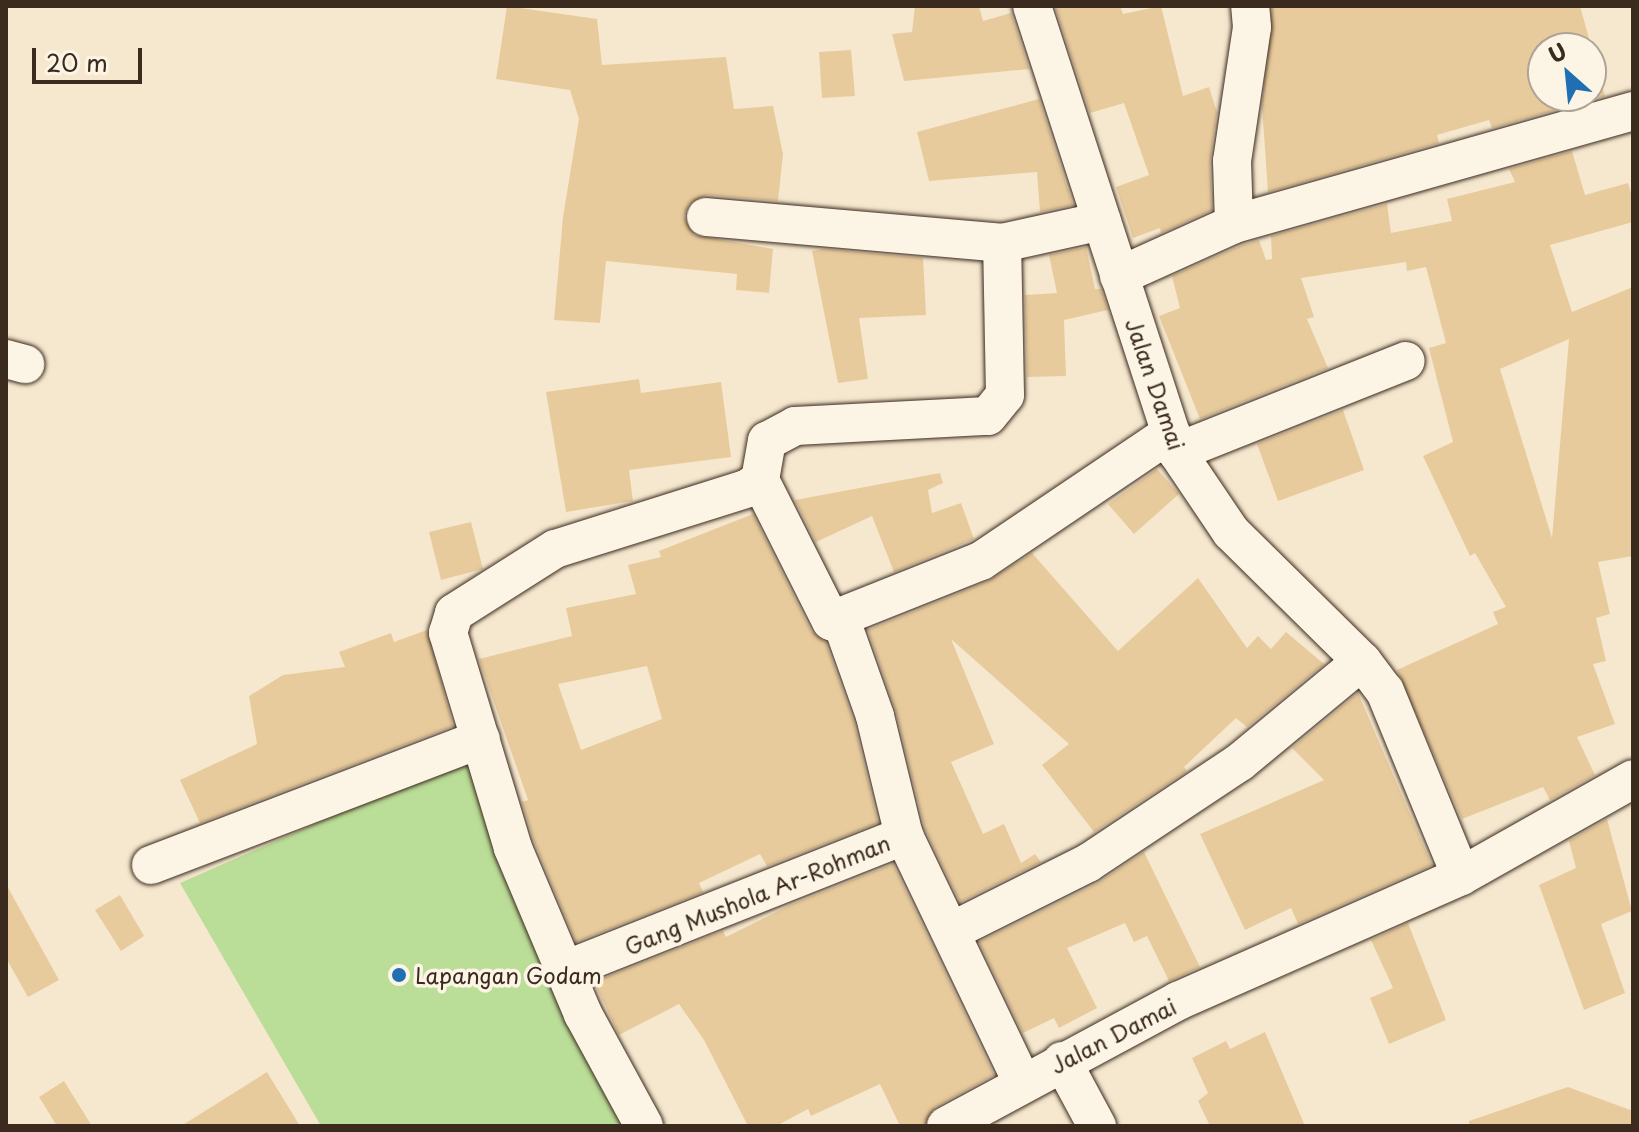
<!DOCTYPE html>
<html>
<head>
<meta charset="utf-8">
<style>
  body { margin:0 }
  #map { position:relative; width:1639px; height:1132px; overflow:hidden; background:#f6e8cf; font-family:"Playpen Sans",sans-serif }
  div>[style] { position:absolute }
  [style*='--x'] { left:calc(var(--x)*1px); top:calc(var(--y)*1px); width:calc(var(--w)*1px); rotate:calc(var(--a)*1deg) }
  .green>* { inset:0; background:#badd97 }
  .building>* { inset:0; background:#e8cb9c }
  .roads { filter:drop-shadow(0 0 2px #3b2a1e) drop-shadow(0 0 2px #3b2a1e) }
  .street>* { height:38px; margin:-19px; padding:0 19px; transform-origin:19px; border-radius:19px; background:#fcf5e5 }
  .dots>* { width:22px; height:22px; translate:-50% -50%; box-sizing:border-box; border:4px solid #fcf5e5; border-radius:50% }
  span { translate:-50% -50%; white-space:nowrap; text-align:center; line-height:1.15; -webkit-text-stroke:7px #fcf5e5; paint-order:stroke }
  .street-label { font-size:22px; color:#3b2a1e }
  .poi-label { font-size:22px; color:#3b2a1e }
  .left { translate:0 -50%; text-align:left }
  .frame { position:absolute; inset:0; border:8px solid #3b2a1e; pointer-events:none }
  .north { position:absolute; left:1527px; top:32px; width:80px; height:80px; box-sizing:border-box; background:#fcf5e5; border:2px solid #afa495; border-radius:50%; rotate:333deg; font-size:22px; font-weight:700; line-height:32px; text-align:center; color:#3b2a1e }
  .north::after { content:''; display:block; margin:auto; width:28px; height:36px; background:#1f6fb2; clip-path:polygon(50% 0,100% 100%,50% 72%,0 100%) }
  .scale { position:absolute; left:32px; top:48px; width:110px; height:36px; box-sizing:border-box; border:4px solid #3b2a1e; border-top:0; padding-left:10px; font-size:24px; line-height:28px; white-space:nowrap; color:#3b2a1e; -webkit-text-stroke:6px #fcf5e5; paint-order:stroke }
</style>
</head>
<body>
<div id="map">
  <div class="green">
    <i style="clip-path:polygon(473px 755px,638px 1126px,321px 1126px,180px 883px)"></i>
  </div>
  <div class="building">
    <i style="clip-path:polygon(507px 6px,597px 19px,602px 65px,726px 57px,734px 109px,773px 106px,783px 154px,778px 201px,707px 195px,689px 204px,684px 216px,694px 235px,773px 249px,769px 293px,736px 290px,737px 274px,606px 261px,600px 323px,554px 320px,563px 217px,579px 119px,570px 90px,496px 79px)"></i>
    <i style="clip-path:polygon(915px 6px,979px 6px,983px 21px,1011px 13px,1029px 69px,904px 81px,892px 34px,912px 32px)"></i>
    <i style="clip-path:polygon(1055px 6px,1120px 6px,1123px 14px,1161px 6px,1183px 96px,1209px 87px,1217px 112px,1210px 161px,1212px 210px,1161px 233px,1160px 228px,1133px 238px,1116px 187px,1149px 175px,1124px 103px,1090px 113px)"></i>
    <i style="clip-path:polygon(evenodd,1272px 6px,1580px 6px,1605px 96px,1492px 128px,1489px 120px,1437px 135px,1439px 143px,1268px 192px,1262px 106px,1272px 6px,1543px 48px,1591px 48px,1591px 96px,1543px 96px,1543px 48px)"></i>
    <i style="clip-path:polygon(851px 50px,855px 96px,822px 98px,819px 52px)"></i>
    <i style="clip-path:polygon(1039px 99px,1073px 205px,1040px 212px,1037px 172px,929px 181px,917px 132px)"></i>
    <i style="clip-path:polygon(evenodd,1572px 151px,1585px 195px,1628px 183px,1633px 200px,1633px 222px,1550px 245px,1572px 312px,1633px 287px,1633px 556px,1598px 562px,1610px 614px,1596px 618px,1606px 661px,1593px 664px,1615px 724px,1577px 737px,1595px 775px,1550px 800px,1543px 787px,1462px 819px,1397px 670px,1498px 624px,1493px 612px,1506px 607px,1475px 553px,1470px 556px,1423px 456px,1453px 442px,1429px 348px,1446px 343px,1426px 267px,1407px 271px,1406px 262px,1301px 278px,1314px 317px,1307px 319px,1328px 368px,1200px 419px,1159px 316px,1180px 308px,1172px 276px,1242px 245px,1259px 240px,1266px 260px,1272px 259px,1271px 236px,1387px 204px,1391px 233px,1452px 221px,1447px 199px,1515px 182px,1509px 169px,1572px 151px,1569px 339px,1552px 538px,1500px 369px,1569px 339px)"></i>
    <i style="clip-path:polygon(1086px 247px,1095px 289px,1101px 289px,1108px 310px,1064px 320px,1066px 376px,1027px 377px,1025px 295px,1057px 293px,1049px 255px)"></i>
    <i style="clip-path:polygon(823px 249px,923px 258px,926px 315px,859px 318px,868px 379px,838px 383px,812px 251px)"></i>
    <i style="clip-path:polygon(639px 379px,641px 393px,721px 382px,731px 457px,629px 470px,633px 501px,566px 512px,546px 392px)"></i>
    <i style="clip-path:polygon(1343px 410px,1364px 470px,1278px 501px,1257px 444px)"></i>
    <i style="clip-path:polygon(1157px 469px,1179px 494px,1134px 534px,1108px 504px)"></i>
    <i style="clip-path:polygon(940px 473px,943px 483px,928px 490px,932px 513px,961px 503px,974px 539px,894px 572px,872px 516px,816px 542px,795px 500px)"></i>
    <i style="clip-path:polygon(evenodd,753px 514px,811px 631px,826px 643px,854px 722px,878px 823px,767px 866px,760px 854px,699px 883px,703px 892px,576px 942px,534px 841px,522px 802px,528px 800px,479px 659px,572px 636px,566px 608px,636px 594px,628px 565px,661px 557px,659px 551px,753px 514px,647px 666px,662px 719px,581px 750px,558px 684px,647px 666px)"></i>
    <i style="clip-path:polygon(471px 522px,483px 569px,441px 580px,429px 532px)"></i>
    <i style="clip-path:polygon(1032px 553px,1118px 651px,1198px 578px,1247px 648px,1258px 636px,1271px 649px,1286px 632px,1324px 664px,1247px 727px,1236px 718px,1184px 767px,1187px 771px,1094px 832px,1042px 765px,1069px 744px,951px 639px,994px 744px,951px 762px,983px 834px,1004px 824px,1021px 863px,1035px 854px,1041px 862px,960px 902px,925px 829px,896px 711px,868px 630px,989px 581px)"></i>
    <i style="clip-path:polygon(427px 630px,453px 726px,200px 823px,180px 780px,257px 744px,249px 696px,283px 675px,345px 667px,339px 652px,391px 633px,394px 642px)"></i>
    <i style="clip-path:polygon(1358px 693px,1432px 865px,1298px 924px,1291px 908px,1245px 930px,1200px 834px,1324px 780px,1292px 748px)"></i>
    <i style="clip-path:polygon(1607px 819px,1632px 911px,1601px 924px,1625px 993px,1584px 1010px,1539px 885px,1576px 868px,1569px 841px)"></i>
    <i style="clip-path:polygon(1144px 852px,1200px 967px,1169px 981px,1147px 936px,1134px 942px,1125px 923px,1067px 948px,1097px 1008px,1059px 1028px,1054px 1018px,1023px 1033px,979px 942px,1098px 883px)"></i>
    <i style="clip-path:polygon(893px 864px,994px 1075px,935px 1107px,924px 1126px,900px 1126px,880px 1084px,811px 1116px,808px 1109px,776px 1126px,748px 1126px,704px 1040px,679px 1004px,619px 1035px,594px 982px,723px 931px,726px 937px,790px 905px)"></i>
    <i style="clip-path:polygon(6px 884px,59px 980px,28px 997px,6px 958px)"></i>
    <i style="clip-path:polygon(120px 895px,144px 936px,121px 951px,95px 910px)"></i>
    <i style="clip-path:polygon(1408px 923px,1446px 1020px,1389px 1044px,1370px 998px,1393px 988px,1371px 940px)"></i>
    <i style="clip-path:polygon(1265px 1032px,1305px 1126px,1210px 1126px,1198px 1101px,1208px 1093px,1192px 1058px,1226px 1041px,1230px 1049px)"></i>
    <i style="clip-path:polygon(267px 1072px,300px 1126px,181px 1126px)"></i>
    <i style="clip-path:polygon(64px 1081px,92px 1126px,57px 1126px,39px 1097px)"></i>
    <i style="clip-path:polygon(1568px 1087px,1633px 1111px,1633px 1126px,1469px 1126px,1469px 1121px)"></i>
  </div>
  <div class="roads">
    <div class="street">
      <i style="--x:1032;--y:6;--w:469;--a:72"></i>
      <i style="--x:1177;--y:452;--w:97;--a:56"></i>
      <i style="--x:1231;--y:532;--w:184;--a:44.6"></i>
      <i style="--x:1362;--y:661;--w:38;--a:53"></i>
      <i style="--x:1385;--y:691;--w:200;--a:67.7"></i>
      <i style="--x:706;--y:217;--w:297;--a:5"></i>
      <i style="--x:1234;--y:224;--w:63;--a:-91.8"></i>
      <i style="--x:1232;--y:161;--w:135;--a:-81.5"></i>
      <i style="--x:1252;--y:27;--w:21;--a:-95"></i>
      <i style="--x:1119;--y:276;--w:126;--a:-24.3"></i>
      <i style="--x:1234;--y:224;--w:415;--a:-15.8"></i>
      <i style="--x:6;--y:359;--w:20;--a:15"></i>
      <i style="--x:1177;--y:452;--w:246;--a:-21.7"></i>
      <i style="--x:760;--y:480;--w:158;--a:63.3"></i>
      <i style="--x:831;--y:621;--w:10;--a:24"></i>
      <i style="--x:151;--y:865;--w:353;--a:-20.9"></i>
      <i style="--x:952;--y:931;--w:152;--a:-26.6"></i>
      <i style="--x:1088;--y:863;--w:182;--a:-33.6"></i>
      <i style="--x:1240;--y:762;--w:158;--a:-39.6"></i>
      <i style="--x:565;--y:970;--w:365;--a:-21.6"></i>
      <i style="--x:1062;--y:1061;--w:74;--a:61.7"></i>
      <i style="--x:1022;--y:1082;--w:273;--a:-115.6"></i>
      <i style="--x:904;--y:836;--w:123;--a:-103.6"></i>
      <i style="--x:875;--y:716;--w:105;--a:-109.5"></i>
      <i style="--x:840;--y:617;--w:152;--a:-21.7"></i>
      <i style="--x:981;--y:561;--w:229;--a:-34"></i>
      <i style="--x:644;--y:1126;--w:128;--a:-118.6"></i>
      <i style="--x:583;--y:1014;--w:180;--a:-112.9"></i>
      <i style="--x:513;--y:848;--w:225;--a:-106.8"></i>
      <i style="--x:448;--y:633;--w:21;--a:-73"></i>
      <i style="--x:454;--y:613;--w:120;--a:-32.4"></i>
      <i style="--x:555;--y:549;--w:202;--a:-17.5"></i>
      <i style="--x:748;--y:488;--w:14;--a:-34"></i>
      <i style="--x:760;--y:480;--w:40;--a:-80"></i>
      <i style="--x:767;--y:441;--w:32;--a:-28"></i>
      <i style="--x:795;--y:426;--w:193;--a:-3"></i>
      <i style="--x:988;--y:416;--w:27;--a:-51"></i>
      <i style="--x:1005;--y:395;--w:152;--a:-91.1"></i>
      <i style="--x:1002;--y:243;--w:102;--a:-12.4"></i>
      <i style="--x:946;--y:1126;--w:264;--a:-28.3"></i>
      <i style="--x:1178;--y:1001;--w:309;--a:-23.8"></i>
      <i style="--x:1461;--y:876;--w:197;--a:-29.4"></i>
    </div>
  </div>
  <div class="dots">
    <i style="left:399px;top:975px;background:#1f6fb2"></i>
  </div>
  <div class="street-label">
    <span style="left:1156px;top:384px;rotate:71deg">Jalan Damai</span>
    <span style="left:757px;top:894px;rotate:-22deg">Gang Mushola Ar-Rohman</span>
    <span style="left:1113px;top:1035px;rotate:-27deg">Jalan Damai</span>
  </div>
  <div class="poi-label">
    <span class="left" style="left:415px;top:975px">Lapangan Godam</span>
  </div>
  <div class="frame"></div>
  <div class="north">U</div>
  <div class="scale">20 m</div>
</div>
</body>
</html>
